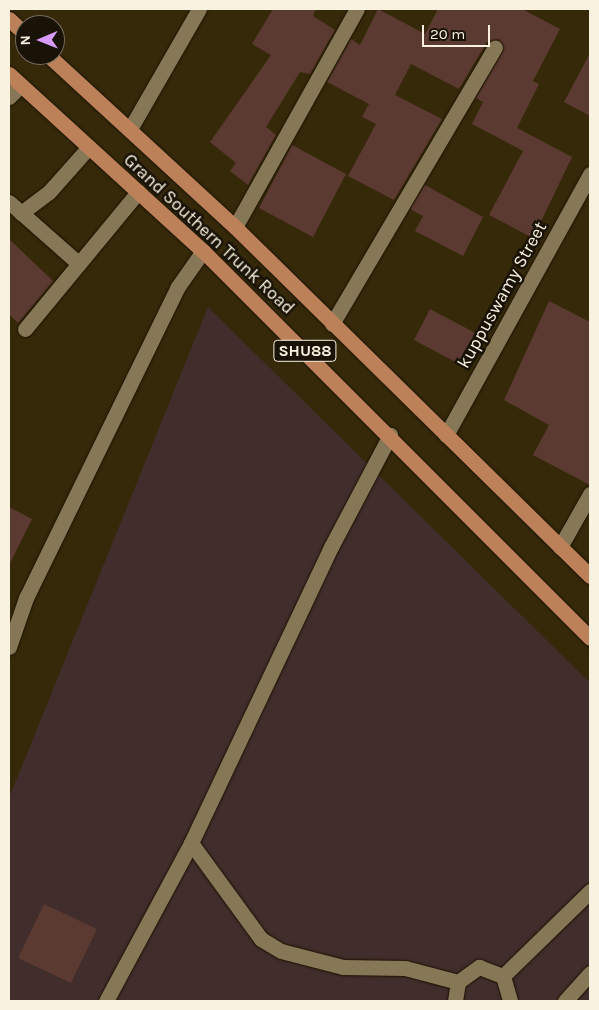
<!DOCTYPE html>
<html>
<head>
<meta charset="utf-8">
<style>
  body { margin:0 }
  #map { position:relative; width:599px; height:1010px; overflow:hidden; background:#362909; font-family:Karla,sans-serif }
  div>[style] { position:absolute }
  [style*='--x'] { left:calc(var(--x)*1px); top:calc(var(--y)*1px); width:calc(var(--w)*1px); rotate:calc(var(--a)*1deg) }
  .medical>* { inset:0; background:#412d2b }
  .building>* { inset:0; background:#5b3a31 }
  .roads { filter:drop-shadow(0 0 1px #1b1200) drop-shadow(0 0 1px #1b1200) }
  .minor>* { height:15px; margin:-7.5px; padding:0 7.5px; transform-origin:7.5px; border-radius:7.5px; background:#867857 }
  .major>* { height:15px; margin:-7.5px; padding:0 7.5px; transform-origin:7.5px; border-radius:7.5px; background:#bd8159 }
  span { translate:-50% -50%; white-space:nowrap; text-align:center; line-height:1.15; -webkit-text-stroke:5px #181306; paint-order:stroke }
  .shield-label span { padding:1px 4px; background:#181306; border:1px solid; border-radius:4px; -webkit-text-stroke-width:0 }
  .shield-label { font-size:16px; color:#faf2e0; font-weight:700 }
  .street-label { font-size:18px; color:#faf2e0 }
  .frame { position:absolute; inset:0; border:10px solid #faf2e0; pointer-events:none }
  .north { position:absolute; left:15px; top:15px; width:50px; height:50px; box-sizing:border-box; background:#181306; border:1px solid #726c5d; border-radius:50%; rotate:269deg; font-size:14px; font-weight:700; line-height:20px; text-align:center; color:#faf2e0 }
  .north::after { content:''; display:block; margin:auto; width:18px; height:22px; background:#d89af8; clip-path:polygon(50% 0,100% 100%,50% 72%,0 100%) }
  .scale { position:absolute; left:422px; top:25px; width:68px; height:22px; box-sizing:border-box; border:2px solid #faf2e0; border-top:0; padding-left:6px; font-size:15px; line-height:18px; white-space:nowrap; color:#faf2e0; -webkit-text-stroke:4px #181306; paint-order:stroke }
</style>
</head>
<body>
<div id="map">
  <div class="medical">
    <i style="clip-path:polygon(208px 307px,590px 683px,590px 1001px,9px 1001px,9px 798px)"></i>
  </div>
  <div class="building">
    <i style="clip-path:polygon(273px 9px,316px 9px,313px 16px,335px 30px,310px 74px,300px 72px,266px 127px,276px 135px,248px 185px,230px 171px,236px 163px,210px 142px,271px 55px,252px 44px)"></i>
    <i style="clip-path:polygon(378px 9px,425px 34px,438px 9px,522px 9px,560px 29px,533px 81px,539px 84px,517px 128px,572px 157px,533px 238px,489px 215px,523px 151px,472px 124px,483px 102px,476px 98px,503px 51px,499px 39px,487px 42px,459px 89px,411px 64px,395px 95px,442px 119px,394px 200px,348px 176px,376px 124px,362px 117px,369px 104px,327px 82px,351px 39px,360px 45px)"></i>
    <i style="clip-path:polygon(590px 53px,590px 116px,564px 102px)"></i>
    <i style="clip-path:polygon(292px 145px,346px 174px,313px 237px,259px 208px)"></i>
    <i style="clip-path:polygon(425px 185px,483px 217px,463px 256px,415px 231px,423px 216px,410px 209px)"></i>
    <i style="clip-path:polygon(9px 239px,53px 281px,18px 323px,9px 314px)"></i>
    <i style="clip-path:polygon(549px 301px,590px 322px,590px 485px,533px 455px,549px 425px,504px 400px)"></i>
    <i style="clip-path:polygon(430px 309px,481px 336px,465px 367px,414px 340px)"></i>
    <i style="clip-path:polygon(9px 507px,32px 519px,9px 565px)"></i>
    <i style="clip-path:polygon(44px 904px,97px 929px,71px 983px,18px 958px)"></i>
  </div>
  <div class="roads">
    <div class="minor">
      <i style="--x:9;--y:97;--w:17;--a:-45"></i>
      <i style="--x:130;--y:129;--w:138;--a:-60.1"></i>
      <i style="--x:9;--y:202;--w:92;--a:41.5"></i>
      <i style="--x:21;--y:213;--w:35;--a:-37"></i>
      <i style="--x:49;--y:192;--w:60;--a:-48.4"></i>
      <i style="--x:235;--y:227;--w:250;--a:-60.8"></i>
      <i style="--x:332;--y:324;--w:321;--a:-59.5"></i>
      <i style="--x:25;--y:329;--w:178;--a:-50.5"></i>
      <i style="--x:446;--y:435;--w:298;--a:-61.1"></i>
      <i style="--x:560;--y:547;--w:61;--a:-60.5"></i>
      <i style="--x:9;--y:647;--w:52;--a:-70.9"></i>
      <i style="--x:26;--y:598;--w:345;--a:-64"></i>
      <i style="--x:177;--y:288;--w:45;--a:-54.9"></i>
      <i style="--x:191;--y:843;--w:119;--a:53.9"></i>
      <i style="--x:261;--y:939;--w:23;--a:31"></i>
      <i style="--x:281;--y:951;--w:64;--a:14.5"></i>
      <i style="--x:343;--y:967;--w:62;--a:0.9"></i>
      <i style="--x:405;--y:968;--w:55;--a:14.8"></i>
      <i style="--x:503;--y:976;--w:122;--a:-44.3"></i>
      <i style="--x:106;--y:1001;--w:179;--a:-61.7"></i>
      <i style="--x:191;--y:843;--w:327;--a:-64.7"></i>
      <i style="--x:331;--y:547;--w:127;--a:-62.2"></i>
      <i style="--x:455;--y:1001;--w:19;--a:-81"></i>
      <i style="--x:458;--y:982;--w:26;--a:-36"></i>
      <i style="--x:479;--y:967;--w:26;--a:21"></i>
      <i style="--x:503;--y:976;--w:26;--a:74"></i>
      <i style="--x:565;--y:1001;--w:38;--a:-48"></i>
    </div>
    <div class="major">
      <i style="--x:9;--y:19;--w:22;--a:43"></i>
      <i style="--x:48;--y:55;--w:254;--a:42.6"></i>
      <i style="--x:235;--y:227;--w:498;--a:44.5"></i>
      <i style="--x:9;--y:74;--w:263;--a:42.4"></i>
      <i style="--x:203;--y:251;--w:547;--a:45"></i>
    </div>
  </div>
  <div class="shield-label">
    <span style="left:305px;top:351px">SHU88</span>
  </div>
  <div class="street-label">
    <span style="left:209px;top:234px;rotate:43deg">Grand Southern Trunk Road</span>
    <span style="left:502px;top:295px;rotate:-61deg">kuppuswamy Street</span>
  </div>
  <div class="frame"></div>
  <div class="north">N</div>
  <div class="scale">20 m</div>
</div>
</body>
</html>
